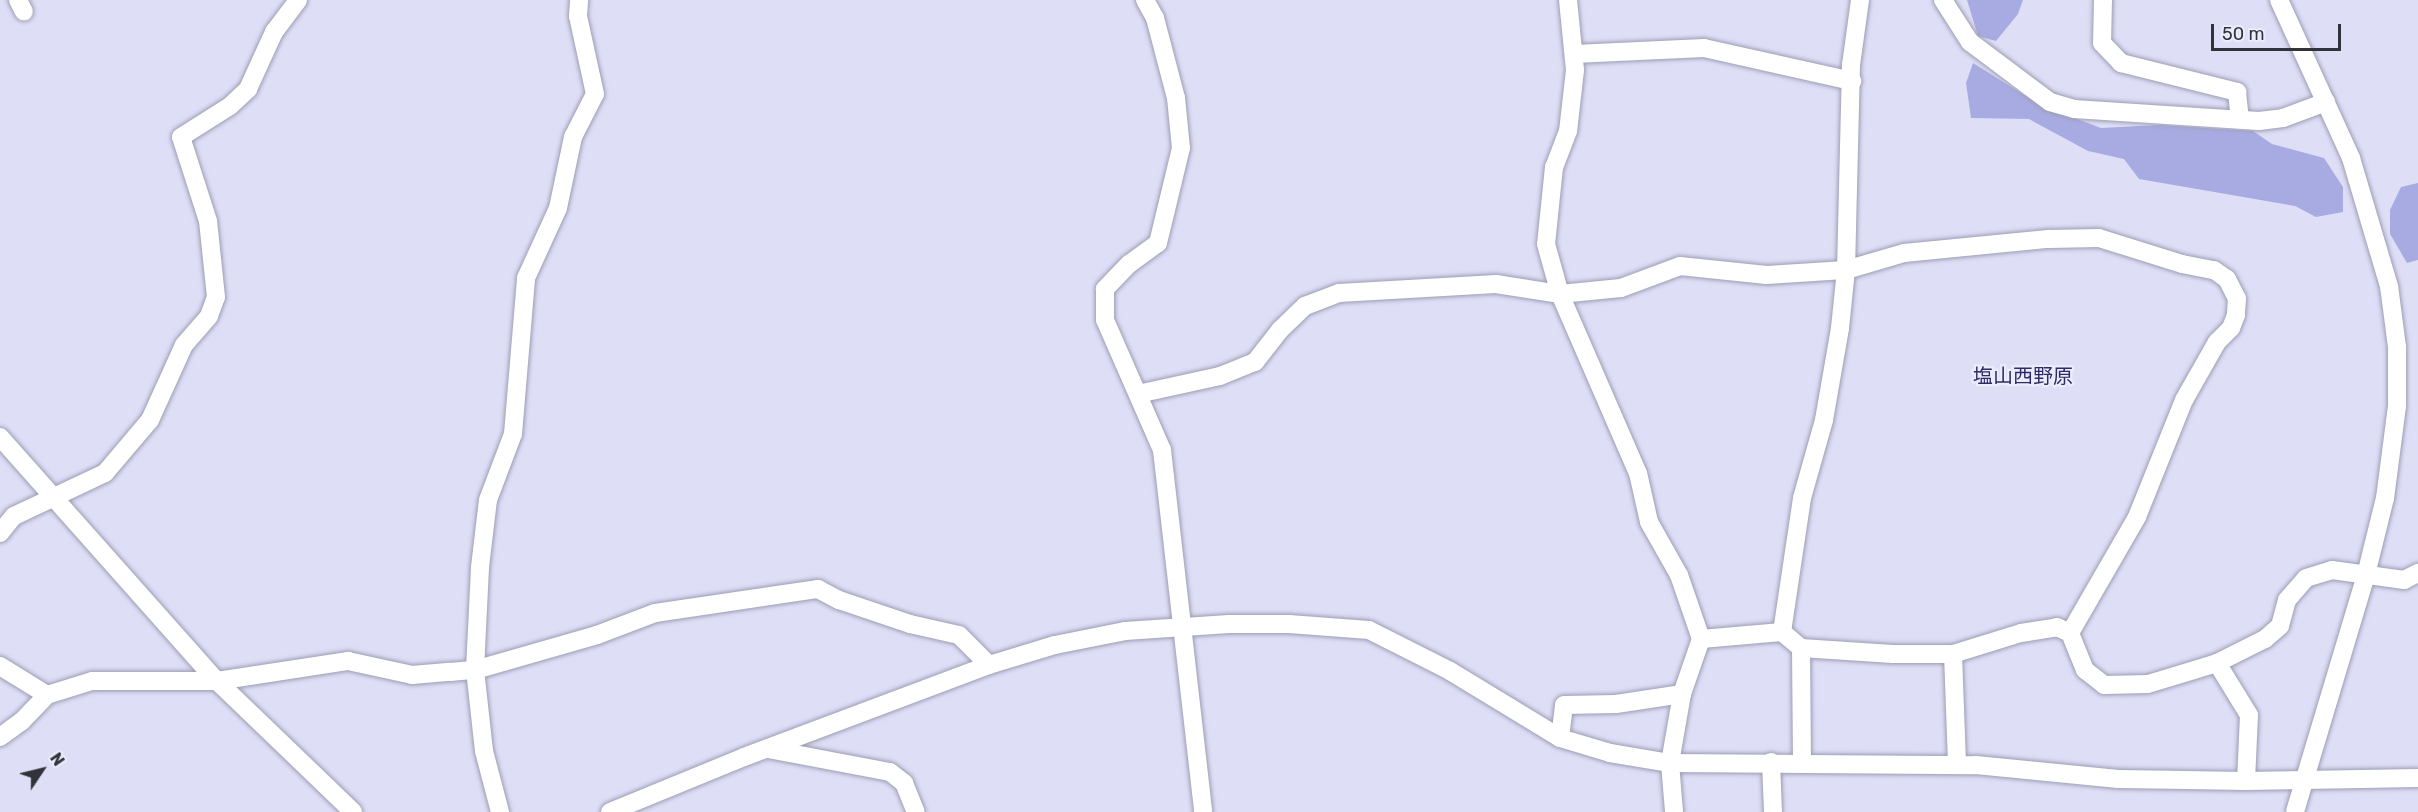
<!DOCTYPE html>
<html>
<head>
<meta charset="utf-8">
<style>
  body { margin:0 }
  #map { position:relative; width:2418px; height:812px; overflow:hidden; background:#dedff7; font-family:Rubik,"Noto Sans JP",sans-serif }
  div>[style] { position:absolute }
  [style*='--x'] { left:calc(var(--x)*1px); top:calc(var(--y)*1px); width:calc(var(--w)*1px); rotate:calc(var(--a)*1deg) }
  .forest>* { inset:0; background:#a8abe1 }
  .roads { filter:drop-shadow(0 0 2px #9c9db3) drop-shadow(0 0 2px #9c9db3) }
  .minor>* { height:18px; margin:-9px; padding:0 9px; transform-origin:9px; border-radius:9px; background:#fff }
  span { translate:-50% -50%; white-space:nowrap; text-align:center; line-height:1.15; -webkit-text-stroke:4.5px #ecedfc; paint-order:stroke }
  .quarter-label { font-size:20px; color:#2f2b66 }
  .north { position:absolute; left:12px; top:740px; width:60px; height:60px; -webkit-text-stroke:4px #ecedfc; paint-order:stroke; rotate:55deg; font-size:16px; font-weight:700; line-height:24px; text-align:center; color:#32323b }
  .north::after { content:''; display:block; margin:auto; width:21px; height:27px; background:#32323b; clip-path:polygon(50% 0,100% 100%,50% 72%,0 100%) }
  .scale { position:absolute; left:2211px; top:24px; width:130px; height:27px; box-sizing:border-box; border:3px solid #32323b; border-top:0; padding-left:8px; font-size:18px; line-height:21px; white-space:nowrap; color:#32323b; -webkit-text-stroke:4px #ecedfc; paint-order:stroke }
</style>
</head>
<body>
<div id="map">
  <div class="forest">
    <i style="clip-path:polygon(1967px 0,2023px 0,2018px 14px,1996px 41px,1978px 36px)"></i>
    <i style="clip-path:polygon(1973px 63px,2040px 105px,2101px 128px,2159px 125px,2253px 131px,2272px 144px,2324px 158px,2343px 187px,2343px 212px,2316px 217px,2295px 206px,2139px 179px,2124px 159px,2088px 151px,2029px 119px,1971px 118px,1966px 83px)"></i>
    <i style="clip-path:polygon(2418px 183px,2418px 260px,2407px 263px,2390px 234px,2390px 210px,2401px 187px)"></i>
  </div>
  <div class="roads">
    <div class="minor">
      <i style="--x:18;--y:0;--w:13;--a:63"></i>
      <i style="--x:1145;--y:0;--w:21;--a:61"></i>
      <i style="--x:1155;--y:18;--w:83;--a:75.3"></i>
      <i style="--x:1176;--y:98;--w:50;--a:84.3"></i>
      <i style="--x:1181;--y:148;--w:98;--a:103.6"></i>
      <i style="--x:1158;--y:243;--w:36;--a:144"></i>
      <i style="--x:1129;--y:264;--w:35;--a:134"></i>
      <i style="--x:1105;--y:289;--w:31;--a:90"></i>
      <i style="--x:1105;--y:320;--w:142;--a:66.3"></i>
      <i style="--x:1162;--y:450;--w:364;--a:83.5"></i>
      <i style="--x:1568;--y:0;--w:70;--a:84.3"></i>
      <i style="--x:1575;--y:70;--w:61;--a:96.5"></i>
      <i style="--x:1568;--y:131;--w:39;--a:111"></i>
      <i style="--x:1554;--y:167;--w:77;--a:95.9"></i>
      <i style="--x:1546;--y:244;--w:52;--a:74.4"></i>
      <i style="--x:1560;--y:294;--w:195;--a:66.5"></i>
      <i style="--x:1638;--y:473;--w:50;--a:77.3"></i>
      <i style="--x:1649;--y:522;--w:61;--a:60.5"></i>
      <i style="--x:1679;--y:575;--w:68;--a:71"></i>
      <i style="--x:1701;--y:639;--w:58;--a:109.1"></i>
      <i style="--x:1682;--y:694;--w:70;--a:99.9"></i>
      <i style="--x:1670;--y:763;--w:49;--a:85.3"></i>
      <i style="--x:1943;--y:0;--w:50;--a:57.3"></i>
      <i style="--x:1970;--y:42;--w:100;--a:36.9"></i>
      <i style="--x:2050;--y:102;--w:25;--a:16"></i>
      <i style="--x:2074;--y:109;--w:185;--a:3.7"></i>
      <i style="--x:2259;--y:121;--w:24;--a:-7"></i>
      <i style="--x:2283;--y:118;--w:46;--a:-20.4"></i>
      <i style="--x:2103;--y:0;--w:43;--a:91.3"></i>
      <i style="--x:2102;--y:43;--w:28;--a:46"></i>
      <i style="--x:2121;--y:63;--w:120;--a:14"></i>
      <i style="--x:2237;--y:92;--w:27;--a:84"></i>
      <i style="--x:2279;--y:0;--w:174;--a:65.5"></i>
      <i style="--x:2351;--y:158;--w:134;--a:73.5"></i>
      <i style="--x:2389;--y:286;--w:62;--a:82.5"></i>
      <i style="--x:2397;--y:347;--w:59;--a:90"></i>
      <i style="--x:2397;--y:406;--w:93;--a:97.4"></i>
      <i style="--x:2385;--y:498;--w:79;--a:103.9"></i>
      <i style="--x:2366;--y:575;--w:247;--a:106.7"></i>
      <i style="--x:1574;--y:54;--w:130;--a:-2.6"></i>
      <i style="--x:1704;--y:48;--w:152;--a:12.6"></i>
      <i style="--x:1138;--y:394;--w:84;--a:-12.4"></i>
      <i style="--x:1220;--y:376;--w:38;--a:-22"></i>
      <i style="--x:1255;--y:362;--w:41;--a:-52"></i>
      <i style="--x:1280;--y:330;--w:35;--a:-44"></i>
      <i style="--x:1305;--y:306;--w:36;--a:-21"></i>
      <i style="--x:1339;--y:293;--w:157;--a:-3.3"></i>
      <i style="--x:1496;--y:284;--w:65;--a:8.9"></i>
      <i style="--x:1560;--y:294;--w:61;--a:-5.6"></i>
      <i style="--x:1621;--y:288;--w:63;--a:-20.4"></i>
      <i style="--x:1680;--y:266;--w:87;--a:5.9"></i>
      <i style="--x:1767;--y:275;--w:79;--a:-3.6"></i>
      <i style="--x:1846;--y:270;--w:60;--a:-16.3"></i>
      <i style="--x:1904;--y:253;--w:145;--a:-5.6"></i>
      <i style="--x:2048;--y:239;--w:51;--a:-1.1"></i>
      <i style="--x:2099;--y:238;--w:87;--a:17.4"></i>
      <i style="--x:2182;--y:264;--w:33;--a:11"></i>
      <i style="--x:2214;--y:270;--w:16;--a:35"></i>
      <i style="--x:2227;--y:279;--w:22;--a:63"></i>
      <i style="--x:2237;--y:299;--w:16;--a:94"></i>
      <i style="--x:2236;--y:315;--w:14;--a:111"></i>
      <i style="--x:2231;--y:328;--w:20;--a:135"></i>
      <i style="--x:2217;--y:342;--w:67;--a:119.6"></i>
      <i style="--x:2184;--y:400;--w:126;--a:111.9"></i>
      <i style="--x:2137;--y:517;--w:134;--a:120"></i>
      <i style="--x:0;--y:437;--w:327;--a:48.4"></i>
      <i style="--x:217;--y:681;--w:189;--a:43.9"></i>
      <i style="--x:0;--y:533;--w:22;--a:-51"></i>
      <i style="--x:14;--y:516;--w:101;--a:-25.3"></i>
      <i style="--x:105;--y:473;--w:70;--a:-49.7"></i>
      <i style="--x:150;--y:420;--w:82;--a:-65.6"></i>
      <i style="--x:184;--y:345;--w:38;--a:-49"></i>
      <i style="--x:209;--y:316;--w:20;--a:-70"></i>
      <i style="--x:216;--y:297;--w:76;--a:-96"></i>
      <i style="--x:208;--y:221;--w:88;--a:-107.8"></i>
      <i style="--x:181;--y:137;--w:58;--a:-32.3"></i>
      <i style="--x:230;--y:106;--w:25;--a:-43"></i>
      <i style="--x:248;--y:89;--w:63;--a:-65.5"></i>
      <i style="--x:274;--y:32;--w:40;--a:-53"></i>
      <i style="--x:1782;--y:632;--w:135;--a:-81.5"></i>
      <i style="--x:1802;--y:498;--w:81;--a:-74.2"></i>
      <i style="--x:1824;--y:420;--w:93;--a:-80.1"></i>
      <i style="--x:1840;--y:328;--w:58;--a:-84.1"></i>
      <i style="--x:1846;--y:270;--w:205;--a:-88.6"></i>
      <i style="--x:1851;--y:65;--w:66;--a:-82.1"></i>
      <i style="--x:1701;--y:639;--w:81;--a:-4.9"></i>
      <i style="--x:1782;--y:632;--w:25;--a:40"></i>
      <i style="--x:1801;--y:648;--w:92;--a:3.7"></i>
      <i style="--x:1893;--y:654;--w:60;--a:0"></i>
      <i style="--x:1953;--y:654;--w:71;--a:-17.2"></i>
      <i style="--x:2021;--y:633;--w:36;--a:-9"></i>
      <i style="--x:2057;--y:627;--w:14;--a:25"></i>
      <i style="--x:2070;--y:633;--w:40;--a:68"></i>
      <i style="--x:2085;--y:670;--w:24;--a:38"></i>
      <i style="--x:2104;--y:685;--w:44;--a:-1.3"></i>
      <i style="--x:2148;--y:684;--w:72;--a:-16.9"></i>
      <i style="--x:2217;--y:663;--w:61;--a:58.4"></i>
      <i style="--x:2249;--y:715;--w:66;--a:92.6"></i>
      <i style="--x:1801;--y:648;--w:115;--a:89.5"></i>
      <i style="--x:1953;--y:654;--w:111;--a:87.9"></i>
      <i style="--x:2217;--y:663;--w:54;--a:-26.6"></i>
      <i style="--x:2265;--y:639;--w:20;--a:-41"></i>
      <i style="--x:2280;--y:626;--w:27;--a:-75"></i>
      <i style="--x:2287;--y:600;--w:29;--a:-49"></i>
      <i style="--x:2306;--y:578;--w:27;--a:-17"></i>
      <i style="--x:2332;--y:570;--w:73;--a:7.9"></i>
      <i style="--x:2404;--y:580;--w:16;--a:-27"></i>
      <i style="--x:0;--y:666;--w:55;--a:31.7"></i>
      <i style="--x:47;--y:695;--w:47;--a:-17.3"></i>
      <i style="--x:92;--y:681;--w:125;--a:0"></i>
      <i style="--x:217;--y:681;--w:133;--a:-8.7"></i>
      <i style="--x:348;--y:661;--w:66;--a:12.3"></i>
      <i style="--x:412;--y:675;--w:38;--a:-5"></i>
      <i style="--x:450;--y:672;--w:25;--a:-5"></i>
      <i style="--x:475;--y:670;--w:127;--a:-16"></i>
      <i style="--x:597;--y:635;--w:62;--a:-20.8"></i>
      <i style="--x:655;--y:613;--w:165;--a:-8.4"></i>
      <i style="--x:818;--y:589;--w:24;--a:28"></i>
      <i style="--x:839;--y:600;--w:75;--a:18.7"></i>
      <i style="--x:910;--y:624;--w:50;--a:12.7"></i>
      <i style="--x:959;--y:635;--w:42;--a:45"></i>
      <i style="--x:0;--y:737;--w:27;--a:-36"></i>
      <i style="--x:22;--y:721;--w:36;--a:-46"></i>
      <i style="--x:1560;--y:738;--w:33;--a:-83"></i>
      <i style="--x:1564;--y:705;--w:52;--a:-1.1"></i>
      <i style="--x:1616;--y:704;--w:67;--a:-8.6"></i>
      <i style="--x:768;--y:749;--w:124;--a:10.7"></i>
      <i style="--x:890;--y:772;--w:18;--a:38"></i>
      <i style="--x:904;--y:783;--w:31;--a:68"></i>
      <i style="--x:1771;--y:762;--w:50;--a:87.7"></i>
      <i style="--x:500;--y:812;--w:63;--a:-104.7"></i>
      <i style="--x:484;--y:751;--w:81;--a:-96.3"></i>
      <i style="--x:475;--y:670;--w:103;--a:-87.2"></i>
      <i style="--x:480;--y:567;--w:67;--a:-83.2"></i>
      <i style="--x:488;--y:500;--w:71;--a:-69.3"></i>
      <i style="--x:513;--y:434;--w:157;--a:-85.2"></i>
      <i style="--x:526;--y:278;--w:77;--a:-65.4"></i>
      <i style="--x:558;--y:208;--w:73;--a:-78.1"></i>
      <i style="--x:573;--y:137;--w:48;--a:-62.9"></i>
      <i style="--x:595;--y:94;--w:80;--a:-102.3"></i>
      <i style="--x:578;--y:16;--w:16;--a:-86"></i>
      <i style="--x:610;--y:812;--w:145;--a:-22.3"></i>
      <i style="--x:744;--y:757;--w:262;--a:-20.6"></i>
      <i style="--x:989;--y:665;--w:69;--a:-16.9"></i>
      <i style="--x:1055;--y:645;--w:71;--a:-11.3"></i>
      <i style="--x:1125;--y:631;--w:104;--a:-3.9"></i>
      <i style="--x:1229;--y:624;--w:60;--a:0"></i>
      <i style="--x:1289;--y:624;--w:80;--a:4.3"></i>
      <i style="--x:1369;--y:630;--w:91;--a:26.8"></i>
      <i style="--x:1450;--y:671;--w:129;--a:31.3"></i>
      <i style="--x:1560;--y:738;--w:52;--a:16.7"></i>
      <i style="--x:1610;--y:753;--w:61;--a:9.5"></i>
      <i style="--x:1670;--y:763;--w:306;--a:0.4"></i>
      <i style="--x:1976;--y:765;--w:143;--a:5.6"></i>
      <i style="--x:2118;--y:779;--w:128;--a:0.9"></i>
      <i style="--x:2246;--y:781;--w:172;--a:-1"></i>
    </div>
  </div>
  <div class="quarter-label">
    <span style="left:2023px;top:376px">塩山西野原</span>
  </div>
  <div class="north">N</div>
  <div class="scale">50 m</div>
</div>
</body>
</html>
